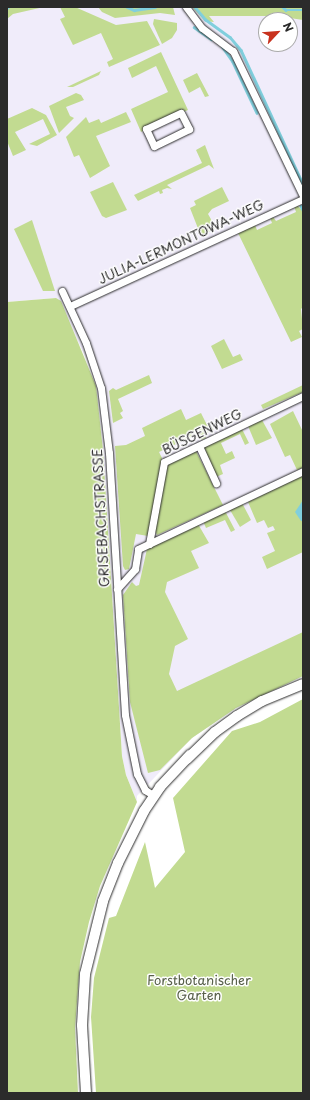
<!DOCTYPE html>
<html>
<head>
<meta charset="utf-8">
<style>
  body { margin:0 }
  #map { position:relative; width:310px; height:1100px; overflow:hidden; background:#fff; font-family:"Playpen Sans",sans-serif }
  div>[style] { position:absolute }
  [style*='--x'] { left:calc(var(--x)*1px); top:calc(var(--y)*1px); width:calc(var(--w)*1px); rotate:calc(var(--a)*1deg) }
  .built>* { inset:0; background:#f0ecfa }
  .green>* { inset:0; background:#c2db91 }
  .water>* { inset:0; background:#80cfdd }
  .stream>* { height:2.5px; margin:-1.25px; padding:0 1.25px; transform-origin:1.25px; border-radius:1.25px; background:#80cfdd }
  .roads { filter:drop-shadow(0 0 1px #2b2b2b) drop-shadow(0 0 1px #2b2b2b) }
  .street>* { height:7px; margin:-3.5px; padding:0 3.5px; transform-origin:3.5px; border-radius:3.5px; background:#fff }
  .secondary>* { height:10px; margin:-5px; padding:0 5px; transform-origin:5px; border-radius:5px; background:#fff }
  span { translate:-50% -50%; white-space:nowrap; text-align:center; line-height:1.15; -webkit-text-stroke:3px #fff; paint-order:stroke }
  .street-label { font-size:13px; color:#2b2b2b }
  .park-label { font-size:13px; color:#58604a }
  .frame { position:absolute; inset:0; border:8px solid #2b2b2b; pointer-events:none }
  .north { position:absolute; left:258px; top:12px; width:40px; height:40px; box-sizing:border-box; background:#fff; border:1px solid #aaa; border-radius:50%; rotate:64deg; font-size:11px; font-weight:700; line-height:16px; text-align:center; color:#2b2b2b }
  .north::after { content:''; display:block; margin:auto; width:14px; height:18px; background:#c8321e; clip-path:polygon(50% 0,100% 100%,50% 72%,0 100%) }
</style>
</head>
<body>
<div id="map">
  <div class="built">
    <i style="clip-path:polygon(evenodd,7px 7px,303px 7px,303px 676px,236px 708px,192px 738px,137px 796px,137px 802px,126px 775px,122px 756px,103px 450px,96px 386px,86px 358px,56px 298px,7px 302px,7px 7px,266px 20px,290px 20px,290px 44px,266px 44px,266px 20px)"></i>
  </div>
  <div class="green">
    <i style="clip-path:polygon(7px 7px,44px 7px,13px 14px,7px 19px)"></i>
    <i style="clip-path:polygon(60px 7px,75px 7px,116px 25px,147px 21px,160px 45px,109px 67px,107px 62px,113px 59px,101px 33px,73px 45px,60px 19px,65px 17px)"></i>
    <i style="clip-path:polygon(98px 7px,173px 7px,175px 15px,160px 13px,115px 18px,102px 12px)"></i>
    <i style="clip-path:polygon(192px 7px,303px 7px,303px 20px,277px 16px,209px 16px,214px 22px,205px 21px)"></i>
    <i style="clip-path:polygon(154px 19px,177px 23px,177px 30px,172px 38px,162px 44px,153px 24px)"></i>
    <i style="clip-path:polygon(161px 52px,188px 110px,141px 132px,131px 109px,168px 92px,156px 66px,132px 78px,128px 68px)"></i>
    <i style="clip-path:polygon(101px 71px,99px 75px,73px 87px,67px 87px)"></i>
    <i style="clip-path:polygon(197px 73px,209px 96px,205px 97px,200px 87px,189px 93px,183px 80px)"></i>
    <i style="clip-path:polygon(76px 93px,81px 95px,84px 100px,66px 107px,70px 116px,74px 118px,59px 133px,49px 106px)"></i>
    <i style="clip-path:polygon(32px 108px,46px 115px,57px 135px,37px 146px,29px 144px,50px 134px,43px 119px,15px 132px,26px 150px,13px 156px,7px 141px,7px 119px)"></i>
    <i style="clip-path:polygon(126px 112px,131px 122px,96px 136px,110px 166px,90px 178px,79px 155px,74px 157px,66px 137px,86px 117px,89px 123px,99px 119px,101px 123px)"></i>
    <i style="clip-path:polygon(205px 145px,214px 169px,209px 165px,167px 185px,172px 189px,167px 188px,162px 190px,163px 193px,160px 194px,159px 191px,138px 201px,134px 195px,202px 163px,196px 150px)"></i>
    <i style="clip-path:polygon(113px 182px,127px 210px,106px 218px,102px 216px,90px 192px)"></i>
    <i style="clip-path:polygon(222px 187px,229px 201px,212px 209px,208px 214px,216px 228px,201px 236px,190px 208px,196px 205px,194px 201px)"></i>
    <i style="clip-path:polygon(297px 205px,303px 211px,303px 307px,301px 309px,303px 329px,299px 331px,302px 337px,291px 342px,238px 233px,255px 225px,257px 230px,272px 223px,270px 218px,273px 217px,276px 221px,296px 212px,294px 206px)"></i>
    <i style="clip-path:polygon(32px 220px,55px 291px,43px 291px,14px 229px)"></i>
    <i style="clip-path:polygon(56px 298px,61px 301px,96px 386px,103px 450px,122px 756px,126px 775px,137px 802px,100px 886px,89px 922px,80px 962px,75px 1028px,78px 1093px,7px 1093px,7px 302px)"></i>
    <i style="clip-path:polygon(224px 339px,233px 357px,240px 354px,243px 360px,222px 369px,211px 346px)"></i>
    <i style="clip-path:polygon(149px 375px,152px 383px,118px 399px,123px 411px,120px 413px,123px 418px,113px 423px,109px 391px,113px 388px,116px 390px)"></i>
    <i style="clip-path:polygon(303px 385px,303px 392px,263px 409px,261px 405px)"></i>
    <i style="clip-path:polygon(181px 409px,186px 420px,201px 413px,207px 425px,211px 424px,214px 430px,204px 434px,206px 438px,201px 440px,198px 434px,159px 452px,162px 458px,148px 536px,136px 534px,129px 569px,125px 570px,123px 566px,115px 446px,126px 445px,145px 436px,142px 428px)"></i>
    <i style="clip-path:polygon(293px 411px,303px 432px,303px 468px,297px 470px,290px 455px,285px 457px,270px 424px)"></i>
    <i style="clip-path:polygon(262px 420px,272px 438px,256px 445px,248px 426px)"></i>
    <i style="clip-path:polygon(242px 429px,249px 443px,245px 445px,240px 434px,221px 443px,226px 454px,232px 451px,235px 458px,220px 465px,223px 474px,216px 477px,204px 447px)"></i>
    <i style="clip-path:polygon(196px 451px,223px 505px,157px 535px,155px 531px,165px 469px,170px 463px)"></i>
    <i style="clip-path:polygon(303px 475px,303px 552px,267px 569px,262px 557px,275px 551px,267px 533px,275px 530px,273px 526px,268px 528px,264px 520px,257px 523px,248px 502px)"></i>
    <i style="clip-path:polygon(242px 503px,251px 520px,240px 527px,230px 510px)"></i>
    <i style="clip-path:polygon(225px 511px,235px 530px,231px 532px,225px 520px,206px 528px,203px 521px)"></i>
    <i style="clip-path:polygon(198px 524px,209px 543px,191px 551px,199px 568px,167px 582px,165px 592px,188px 639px,175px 646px,169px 674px,177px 691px,303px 632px,303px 676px,236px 708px,192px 738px,160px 770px,148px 773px,130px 702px,123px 595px,132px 582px,136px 586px,139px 585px,147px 549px)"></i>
    <i style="clip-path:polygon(303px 699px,303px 1093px,96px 1093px,91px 1017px,94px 978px,109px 918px,116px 916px,145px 842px,155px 888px,185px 852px,173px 798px,232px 731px,260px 722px)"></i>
  </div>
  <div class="water">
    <i style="clip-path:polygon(303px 500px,303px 521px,301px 521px,295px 512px)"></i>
  </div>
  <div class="stream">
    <i style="--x:127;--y:7;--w:8;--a:23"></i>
    <i style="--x:134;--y:10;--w:21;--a:-8"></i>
    <i style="--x:195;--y:7;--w:16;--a:50"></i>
    <i style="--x:205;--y:19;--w:31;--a:36"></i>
    <i style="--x:230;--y:37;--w:17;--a:50"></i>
    <i style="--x:241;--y:50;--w:148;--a:65.2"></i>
    <i style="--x:283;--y:7;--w:4;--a:45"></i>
    <i style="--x:286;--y:10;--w:17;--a:0"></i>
    <i style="--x:7;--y:8;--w:1;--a:-45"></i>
    <i style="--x:194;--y:27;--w:21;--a:35"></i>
    <i style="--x:222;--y:46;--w:19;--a:55"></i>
    <i style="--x:233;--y:62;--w:56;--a:64.8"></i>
    <i style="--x:301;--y:206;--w:4;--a:63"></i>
  </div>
  <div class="roads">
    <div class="street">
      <i style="--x:186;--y:7;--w:26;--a:53"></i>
      <i style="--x:202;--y:28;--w:39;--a:37"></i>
      <i style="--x:233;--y:51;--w:161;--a:64.2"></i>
      <i style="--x:181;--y:113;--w:18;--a:63"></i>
      <i style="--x:189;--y:129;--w:39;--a:154"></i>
      <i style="--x:154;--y:146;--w:19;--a:-115"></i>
      <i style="--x:146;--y:129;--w:38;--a:-25"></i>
      <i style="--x:62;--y:291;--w:57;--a:65.2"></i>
      <i style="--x:86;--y:343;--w:47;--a:71.6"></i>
      <i style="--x:101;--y:388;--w:65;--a:83"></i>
      <i style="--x:109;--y:453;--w:262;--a:86.5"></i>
      <i style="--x:125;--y:715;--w:60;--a:78.5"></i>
      <i style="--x:137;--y:774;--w:18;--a:63"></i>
      <i style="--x:145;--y:790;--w:9;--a:32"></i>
      <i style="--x:70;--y:306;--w:256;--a:-24.7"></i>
      <i style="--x:199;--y:446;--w:41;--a:65.3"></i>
      <i style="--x:149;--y:544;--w:83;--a:-79.6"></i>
      <i style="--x:164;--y:462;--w:154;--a:-25.4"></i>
      <i style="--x:117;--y:589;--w:27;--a:-48"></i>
      <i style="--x:135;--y:569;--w:20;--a:-81"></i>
      <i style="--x:138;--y:549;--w:183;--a:-25.3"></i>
    </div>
    <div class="secondary">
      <i style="--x:187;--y:759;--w:39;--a:-44"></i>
      <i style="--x:215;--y:732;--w:27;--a:-36"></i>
      <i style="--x:237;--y:716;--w:29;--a:-31"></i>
      <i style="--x:262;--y:701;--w:44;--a:-22.5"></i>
      <i style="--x:86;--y:1093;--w:68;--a:-93.4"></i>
      <i style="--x:82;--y:1025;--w:51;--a:-86.6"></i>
      <i style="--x:85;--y:974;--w:75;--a:-76.1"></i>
      <i style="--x:103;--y:901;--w:41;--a:-68.5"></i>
      <i style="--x:118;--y:863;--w:58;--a:-63.4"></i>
      <i style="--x:144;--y:811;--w:29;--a:-56"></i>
      <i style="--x:160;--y:787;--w:44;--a:-46.8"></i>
    </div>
  </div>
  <div class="street-label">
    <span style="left:181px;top:242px;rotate:-25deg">JULIA-LERMONTOWA-WEG</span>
    <span style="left:202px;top:432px;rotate:-26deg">BÜSGENWEG</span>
    <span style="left:101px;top:518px;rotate:-93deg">GRISEBACHSTRASSE</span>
  </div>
  <div class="park-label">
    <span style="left:199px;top:988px">Forstbotanischer<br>Garten</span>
  </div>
  <div class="frame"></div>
  <div class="north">N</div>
</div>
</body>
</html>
